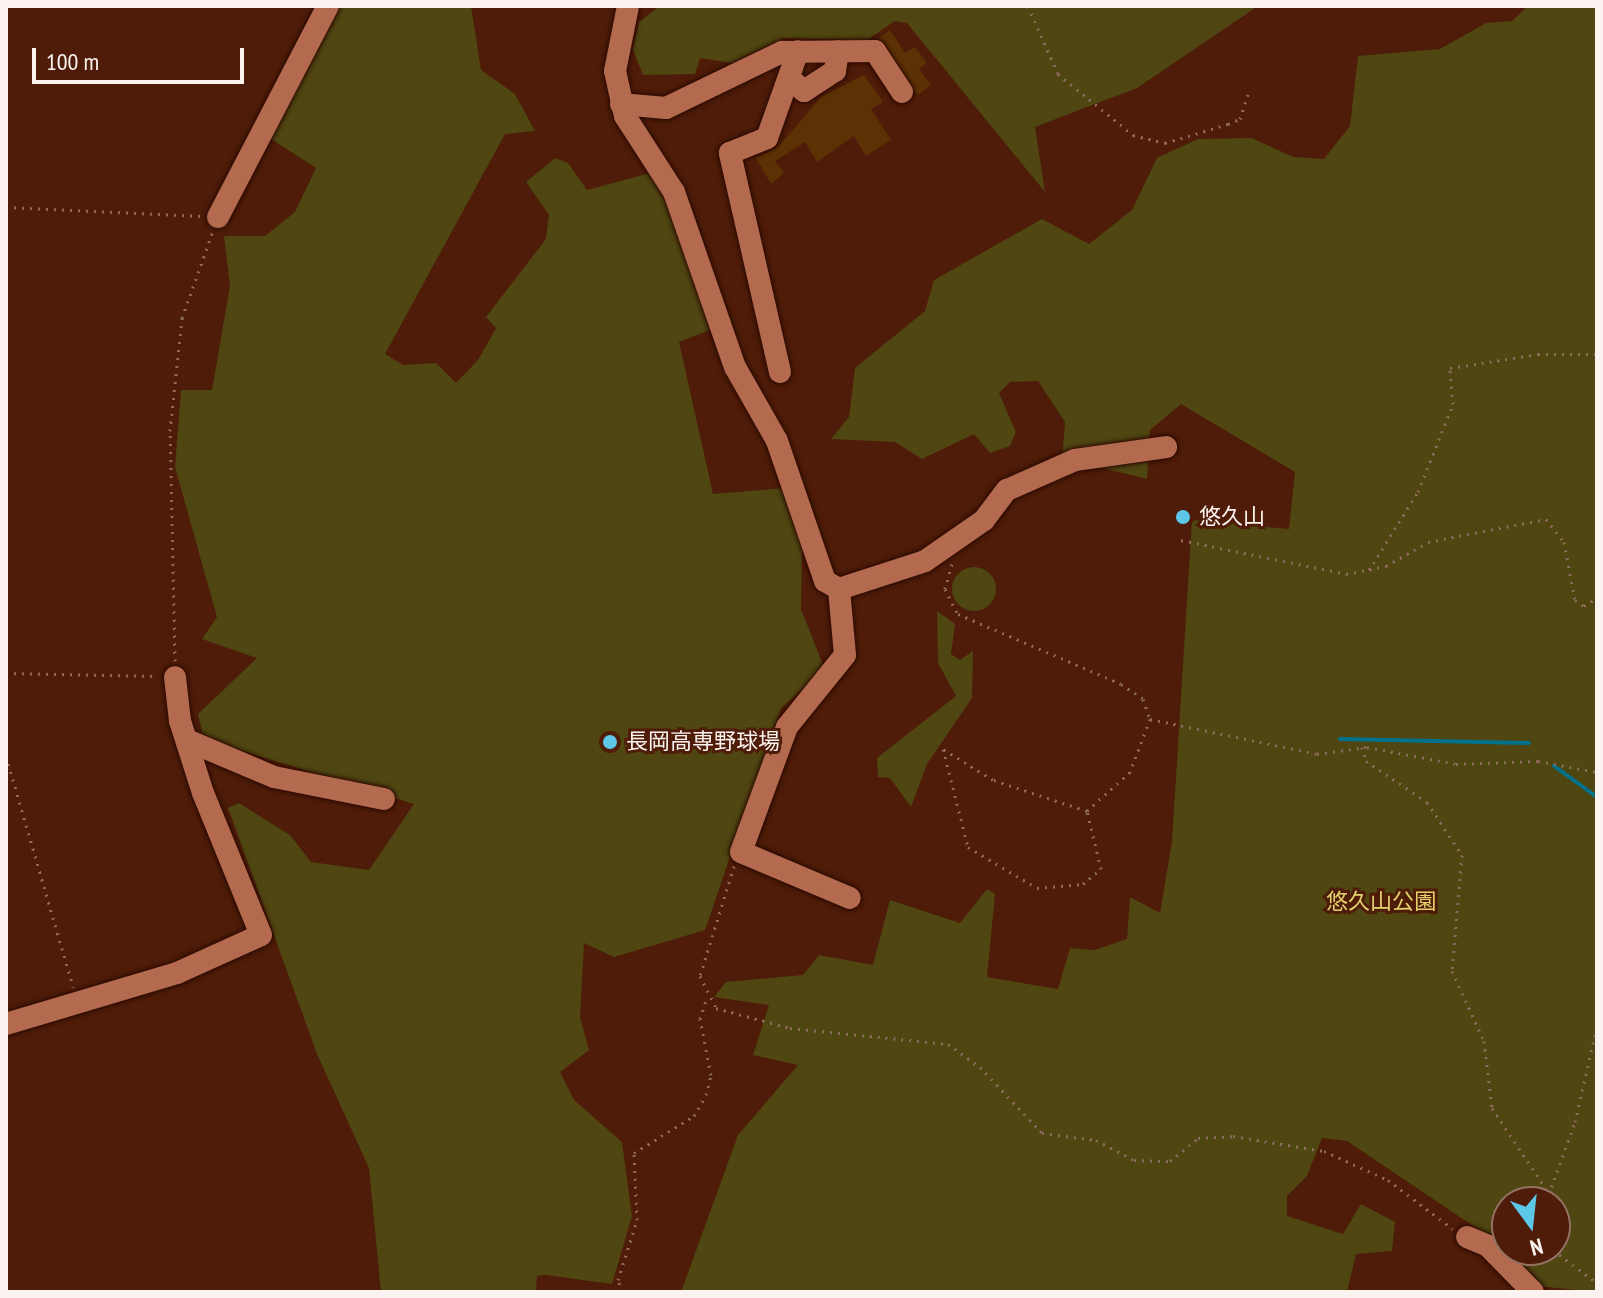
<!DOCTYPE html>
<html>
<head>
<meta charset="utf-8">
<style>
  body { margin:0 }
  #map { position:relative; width:1603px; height:1298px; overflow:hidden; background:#4e1c08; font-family:"PT Sans Narrow","Noto Sans JP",sans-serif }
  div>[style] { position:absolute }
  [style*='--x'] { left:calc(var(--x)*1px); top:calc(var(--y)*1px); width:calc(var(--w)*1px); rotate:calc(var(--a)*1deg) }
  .green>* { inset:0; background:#4f4611 }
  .round { border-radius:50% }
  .stream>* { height:4px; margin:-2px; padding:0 2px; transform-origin:2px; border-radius:2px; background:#00728b }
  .building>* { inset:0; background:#5c3204 }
  .path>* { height:3px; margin-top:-1.5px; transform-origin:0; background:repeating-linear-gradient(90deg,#8d6a5c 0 2px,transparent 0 8px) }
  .roads { filter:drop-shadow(0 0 2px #2b0900) drop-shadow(0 0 2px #2b0900) }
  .minor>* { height:22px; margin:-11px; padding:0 11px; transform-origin:11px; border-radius:11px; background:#b36a4f }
  .dots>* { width:22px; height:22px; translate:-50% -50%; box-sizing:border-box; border:4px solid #4e1c08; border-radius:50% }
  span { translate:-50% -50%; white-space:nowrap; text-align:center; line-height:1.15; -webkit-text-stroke:6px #4e1c08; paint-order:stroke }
  .poi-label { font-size:22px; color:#fbf3f0 }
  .left { translate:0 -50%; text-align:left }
  .park-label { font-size:22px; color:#e2d26d }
  .frame { position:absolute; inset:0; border:8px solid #fbf3f0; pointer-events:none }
  .north { position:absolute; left:1491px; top:1186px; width:80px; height:80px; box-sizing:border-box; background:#4e1c08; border:2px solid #937265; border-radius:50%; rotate:165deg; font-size:22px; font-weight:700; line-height:32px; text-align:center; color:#fbf3f0 }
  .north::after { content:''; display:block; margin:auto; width:28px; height:36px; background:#5cc7e7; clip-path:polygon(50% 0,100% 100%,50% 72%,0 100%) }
  .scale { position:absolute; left:32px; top:48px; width:212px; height:36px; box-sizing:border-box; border:4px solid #fbf3f0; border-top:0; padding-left:10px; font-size:24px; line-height:28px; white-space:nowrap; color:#fbf3f0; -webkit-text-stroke:6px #4e1c08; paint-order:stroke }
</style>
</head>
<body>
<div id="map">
  <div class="green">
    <i style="clip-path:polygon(334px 6px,471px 6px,481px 70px,515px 94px,535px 131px,505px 134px,385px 354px,403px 365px,436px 363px,456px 383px,478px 360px,496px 328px,486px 317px,546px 239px,549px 215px,526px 182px,555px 158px,568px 163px,587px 190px,658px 171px,712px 329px,679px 342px,713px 494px,785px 488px,802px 547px,801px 609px,825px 670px,781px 708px,705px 930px,614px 957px,584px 943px,580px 1017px,589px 1050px,560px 1072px,574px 1100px,622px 1142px,632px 1216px,612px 1284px,546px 1275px,537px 1276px,536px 1292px,381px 1292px,369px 1168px,317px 1054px,228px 808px,239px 803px,290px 835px,311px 862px,369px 870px,414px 804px,204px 739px,198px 714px,257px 658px,202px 639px,217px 617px,175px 467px,181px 390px,212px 390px,230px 286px,224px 236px,265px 236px,295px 212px,316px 168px,265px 135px)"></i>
    <i style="clip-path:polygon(660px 6px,1258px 6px,1137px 88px,1035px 127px,1045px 192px,907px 23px,895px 21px,867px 40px,784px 38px,732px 63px,700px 58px,695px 74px,643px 75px,633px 50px,639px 22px)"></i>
    <i style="clip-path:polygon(evenodd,1528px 6px,1597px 6px,1597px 1292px,1537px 1286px,1497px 1242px,1347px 1141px,1322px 1138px,1307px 1176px,1287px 1196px,1287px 1216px,1343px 1234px,1361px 1204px,1395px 1222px,1392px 1251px,1356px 1254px,1347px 1292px,681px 1292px,738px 1135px,798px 1065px,753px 1055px,769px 1005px,714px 997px,726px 982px,803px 975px,819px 955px,873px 965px,890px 900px,960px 923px,987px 889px,995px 894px,987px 977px,1058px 989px,1070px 948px,1095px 950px,1127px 939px,1130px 897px,1160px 913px,1172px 841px,1192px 520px,1289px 529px,1295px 472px,1181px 404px,1150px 430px,1147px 479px,1062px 458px,1065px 422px,1038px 381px,1010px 382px,999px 393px,1016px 432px,1010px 446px,990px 453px,974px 434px,922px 459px,895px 442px,831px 439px,849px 417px,855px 368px,925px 311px,934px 280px,1042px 219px,1089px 244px,1132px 210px,1157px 158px,1198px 139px,1252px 138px,1293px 157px,1324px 159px,1350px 126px,1358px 56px,1440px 49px,1486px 23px,1512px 21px,1528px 6px,1507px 1202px,1555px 1202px,1555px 1250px,1507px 1250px,1507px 1202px)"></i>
    <i class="round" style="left:952px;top:567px;width:44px;height:44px"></i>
    <i style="clip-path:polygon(937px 611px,955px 624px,951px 654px,960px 660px,973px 651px,972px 698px,927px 764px,911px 807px,890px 778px,878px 777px,877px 758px,956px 696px,938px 663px)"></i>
  </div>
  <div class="stream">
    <i style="--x:1340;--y:739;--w:189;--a:1.2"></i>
    <i style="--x:1554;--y:766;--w:53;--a:35.8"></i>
  </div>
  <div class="building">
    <i style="clip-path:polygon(890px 30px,905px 53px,915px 47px,927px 63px,919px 69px,931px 85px,918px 95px,879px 38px)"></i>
    <i style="clip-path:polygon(864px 75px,883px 102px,871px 109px,891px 140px,866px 156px,854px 136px,817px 162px,805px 142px,775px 161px,784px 173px,771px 184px,756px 158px,777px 148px,821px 97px)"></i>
  </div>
  <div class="path">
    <i style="--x:1028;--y:6;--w:74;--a:66.2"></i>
    <i style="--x:1058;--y:74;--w:97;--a:39.1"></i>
    <i style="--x:1133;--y:135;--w:33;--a:14"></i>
    <i style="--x:1165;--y:143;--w:66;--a:-16.8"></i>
    <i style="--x:1228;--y:124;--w:13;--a:-23"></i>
    <i style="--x:1240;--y:119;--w:26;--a:-72"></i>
    <i style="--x:6;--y:207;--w:196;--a:2.6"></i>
    <i style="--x:1181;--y:540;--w:168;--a:11.6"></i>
    <i style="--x:1346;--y:574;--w:41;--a:-11.3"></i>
    <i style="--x:1386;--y:566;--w:48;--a:-29.7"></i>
    <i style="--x:1428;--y:542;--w:120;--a:-11"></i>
    <i style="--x:1546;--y:519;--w:29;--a:52"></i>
    <i style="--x:1564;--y:542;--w:59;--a:79.3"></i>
    <i style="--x:1575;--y:600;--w:11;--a:34"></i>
    <i style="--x:1584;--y:606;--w:15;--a:-32"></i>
    <i style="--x:952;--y:564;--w:26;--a:106"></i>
    <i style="--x:945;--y:589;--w:28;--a:63"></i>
    <i style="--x:958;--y:614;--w:177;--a:23.2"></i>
    <i style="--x:1121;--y:684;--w:27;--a:34"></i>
    <i style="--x:1143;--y:699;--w:21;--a:71"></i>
    <i style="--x:1150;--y:719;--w:57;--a:110.7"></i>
    <i style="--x:1130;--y:772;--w:58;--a:137.8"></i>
    <i style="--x:1087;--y:811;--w:99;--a:-161.7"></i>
    <i style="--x:993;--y:780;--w:59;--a:-148.2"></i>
    <i style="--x:943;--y:749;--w:101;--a:75.7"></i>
    <i style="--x:968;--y:847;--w:80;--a:30.7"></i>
    <i style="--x:1037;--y:888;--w:46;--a:-5"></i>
    <i style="--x:1083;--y:884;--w:23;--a:-40"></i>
    <i style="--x:1101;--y:869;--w:60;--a:-103.6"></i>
    <i style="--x:1369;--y:570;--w:92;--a:-57.9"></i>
    <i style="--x:1418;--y:492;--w:95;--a:-68.3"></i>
    <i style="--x:1453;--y:404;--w:36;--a:-95"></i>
    <i style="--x:1450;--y:368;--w:89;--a:-9"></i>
    <i style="--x:1538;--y:354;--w:59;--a:0"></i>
    <i style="--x:175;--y:661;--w:230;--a:-91.2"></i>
    <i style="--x:170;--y:431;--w:114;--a:-83.9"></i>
    <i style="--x:182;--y:318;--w:92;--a:-70.4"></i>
    <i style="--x:6;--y:673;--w:152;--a:1.1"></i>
    <i style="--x:1150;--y:719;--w:171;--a:11.8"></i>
    <i style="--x:1317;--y:754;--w:50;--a:-8"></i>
    <i style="--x:1367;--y:747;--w:91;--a:10.8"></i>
    <i style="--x:1456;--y:764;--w:82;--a:-2.1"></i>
    <i style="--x:1538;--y:761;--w:60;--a:10.6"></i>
    <i style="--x:1362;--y:747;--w:15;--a:74"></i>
    <i style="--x:1366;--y:761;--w:73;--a:33.9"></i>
    <i style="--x:1427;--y:802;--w:64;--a:56.6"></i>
    <i style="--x:1462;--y:855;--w:116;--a:94.9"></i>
    <i style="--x:1452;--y:971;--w:77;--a:65.4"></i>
    <i style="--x:1484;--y:1041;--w:67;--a:83.2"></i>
    <i style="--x:1492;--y:1108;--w:97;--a:56.3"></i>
    <i style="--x:6;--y:756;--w:241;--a:73.8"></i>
    <i style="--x:734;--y:866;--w:115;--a:107.2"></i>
    <i style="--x:700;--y:976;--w:36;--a:63"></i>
    <i style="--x:716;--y:1008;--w:77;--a:15.1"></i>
    <i style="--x:790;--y:1028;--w:159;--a:5.8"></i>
    <i style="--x:948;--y:1044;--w:39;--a:36"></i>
    <i style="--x:980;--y:1067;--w:91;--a:46.8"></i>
    <i style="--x:1042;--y:1133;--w:54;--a:7.4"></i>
    <i style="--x:1096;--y:1140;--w:43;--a:27.8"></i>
    <i style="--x:1134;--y:1160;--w:36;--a:2"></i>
    <i style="--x:1170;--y:1161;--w:36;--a:-39"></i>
    <i style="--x:1198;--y:1138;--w:35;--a:-3"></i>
    <i style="--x:1233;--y:1136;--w:92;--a:9.4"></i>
    <i style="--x:1324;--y:1151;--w:70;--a:24.4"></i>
    <i style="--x:1388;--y:1180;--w:81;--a:37"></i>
    <i style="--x:1546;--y:1202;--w:85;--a:-70.1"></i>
    <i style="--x:1575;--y:1122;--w:98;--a:-77.1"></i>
    <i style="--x:1553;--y:1250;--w:55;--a:36.9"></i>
    <i style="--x:622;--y:1292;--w:13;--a:-108"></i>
    <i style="--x:618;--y:1280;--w:63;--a:-72.4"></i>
    <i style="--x:637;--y:1220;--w:67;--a:-92.6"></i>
    <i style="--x:634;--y:1153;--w:70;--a:-31.7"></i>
    <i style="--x:694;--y:1116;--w:24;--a:-60"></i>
    <i style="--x:706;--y:1095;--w:21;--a:-76"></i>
    <i style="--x:711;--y:1075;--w:57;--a:-101.1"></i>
    <i style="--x:700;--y:1019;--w:20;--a:-72"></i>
  </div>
  <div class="roads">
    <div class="minor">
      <i style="--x:628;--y:6;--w:66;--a:101.3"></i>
      <i style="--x:615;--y:71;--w:46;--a:77.5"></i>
      <i style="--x:625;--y:116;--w:90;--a:57.2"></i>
      <i style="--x:674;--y:192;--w:185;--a:70.8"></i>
      <i style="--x:735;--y:367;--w:85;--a:60.4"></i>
      <i style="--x:777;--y:441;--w:148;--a:71.1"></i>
      <i style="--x:825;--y:581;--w:16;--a:30"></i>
      <i style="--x:839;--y:589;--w:90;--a:-18"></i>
      <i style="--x:925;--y:561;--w:72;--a:-34.8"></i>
      <i style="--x:984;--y:520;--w:38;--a:-53"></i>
      <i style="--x:1007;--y:490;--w:74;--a:-23.8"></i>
      <i style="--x:1075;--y:460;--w:92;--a:-8.1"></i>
      <i style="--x:789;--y:78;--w:20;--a:41"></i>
      <i style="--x:804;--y:91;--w:37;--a:-33"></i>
      <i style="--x:835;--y:71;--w:20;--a:-81"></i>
      <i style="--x:621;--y:104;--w:45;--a:5.1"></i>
      <i style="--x:666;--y:108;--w:129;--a:-25.8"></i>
      <i style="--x:782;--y:52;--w:93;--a:-0.6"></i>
      <i style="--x:875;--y:51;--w:49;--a:56.6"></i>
      <i style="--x:218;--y:217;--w:238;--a:-62.5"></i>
      <i style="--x:780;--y:372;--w:225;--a:-102.9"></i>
      <i style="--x:730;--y:153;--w:40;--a:-22"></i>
      <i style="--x:767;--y:138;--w:92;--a:-70.4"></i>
      <i style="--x:839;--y:589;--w:66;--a:84.8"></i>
      <i style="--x:845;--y:655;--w:92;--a:128.9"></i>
      <i style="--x:787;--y:727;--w:133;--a:110.2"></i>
      <i style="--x:741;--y:852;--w:118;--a:22.9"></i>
      <i style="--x:189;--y:741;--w:92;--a:23"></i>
      <i style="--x:274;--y:777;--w:112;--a:11.3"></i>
      <i style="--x:6;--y:1024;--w:178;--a:-16.6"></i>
      <i style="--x:177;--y:973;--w:92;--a:-24.3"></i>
      <i style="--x:261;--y:935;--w:153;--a:-112.2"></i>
      <i style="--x:203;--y:793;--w:76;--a:-107.7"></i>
      <i style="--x:180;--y:721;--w:44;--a:-96.5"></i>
      <i style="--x:1467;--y:1237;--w:23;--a:23"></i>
      <i style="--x:1488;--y:1246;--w:64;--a:45.6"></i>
    </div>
  </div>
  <div class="dots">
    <i style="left:1183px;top:517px;background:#5cc7e7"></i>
    <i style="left:610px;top:742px;background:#5cc7e7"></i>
  </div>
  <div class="poi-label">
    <span class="left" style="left:1199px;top:517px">悠久山</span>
    <span class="left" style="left:626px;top:742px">長岡高専野球場</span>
  </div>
  <div class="park-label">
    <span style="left:1381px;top:902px">悠久山公園</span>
  </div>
  <div class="frame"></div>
  <div class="north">N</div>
  <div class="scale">100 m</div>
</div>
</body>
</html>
